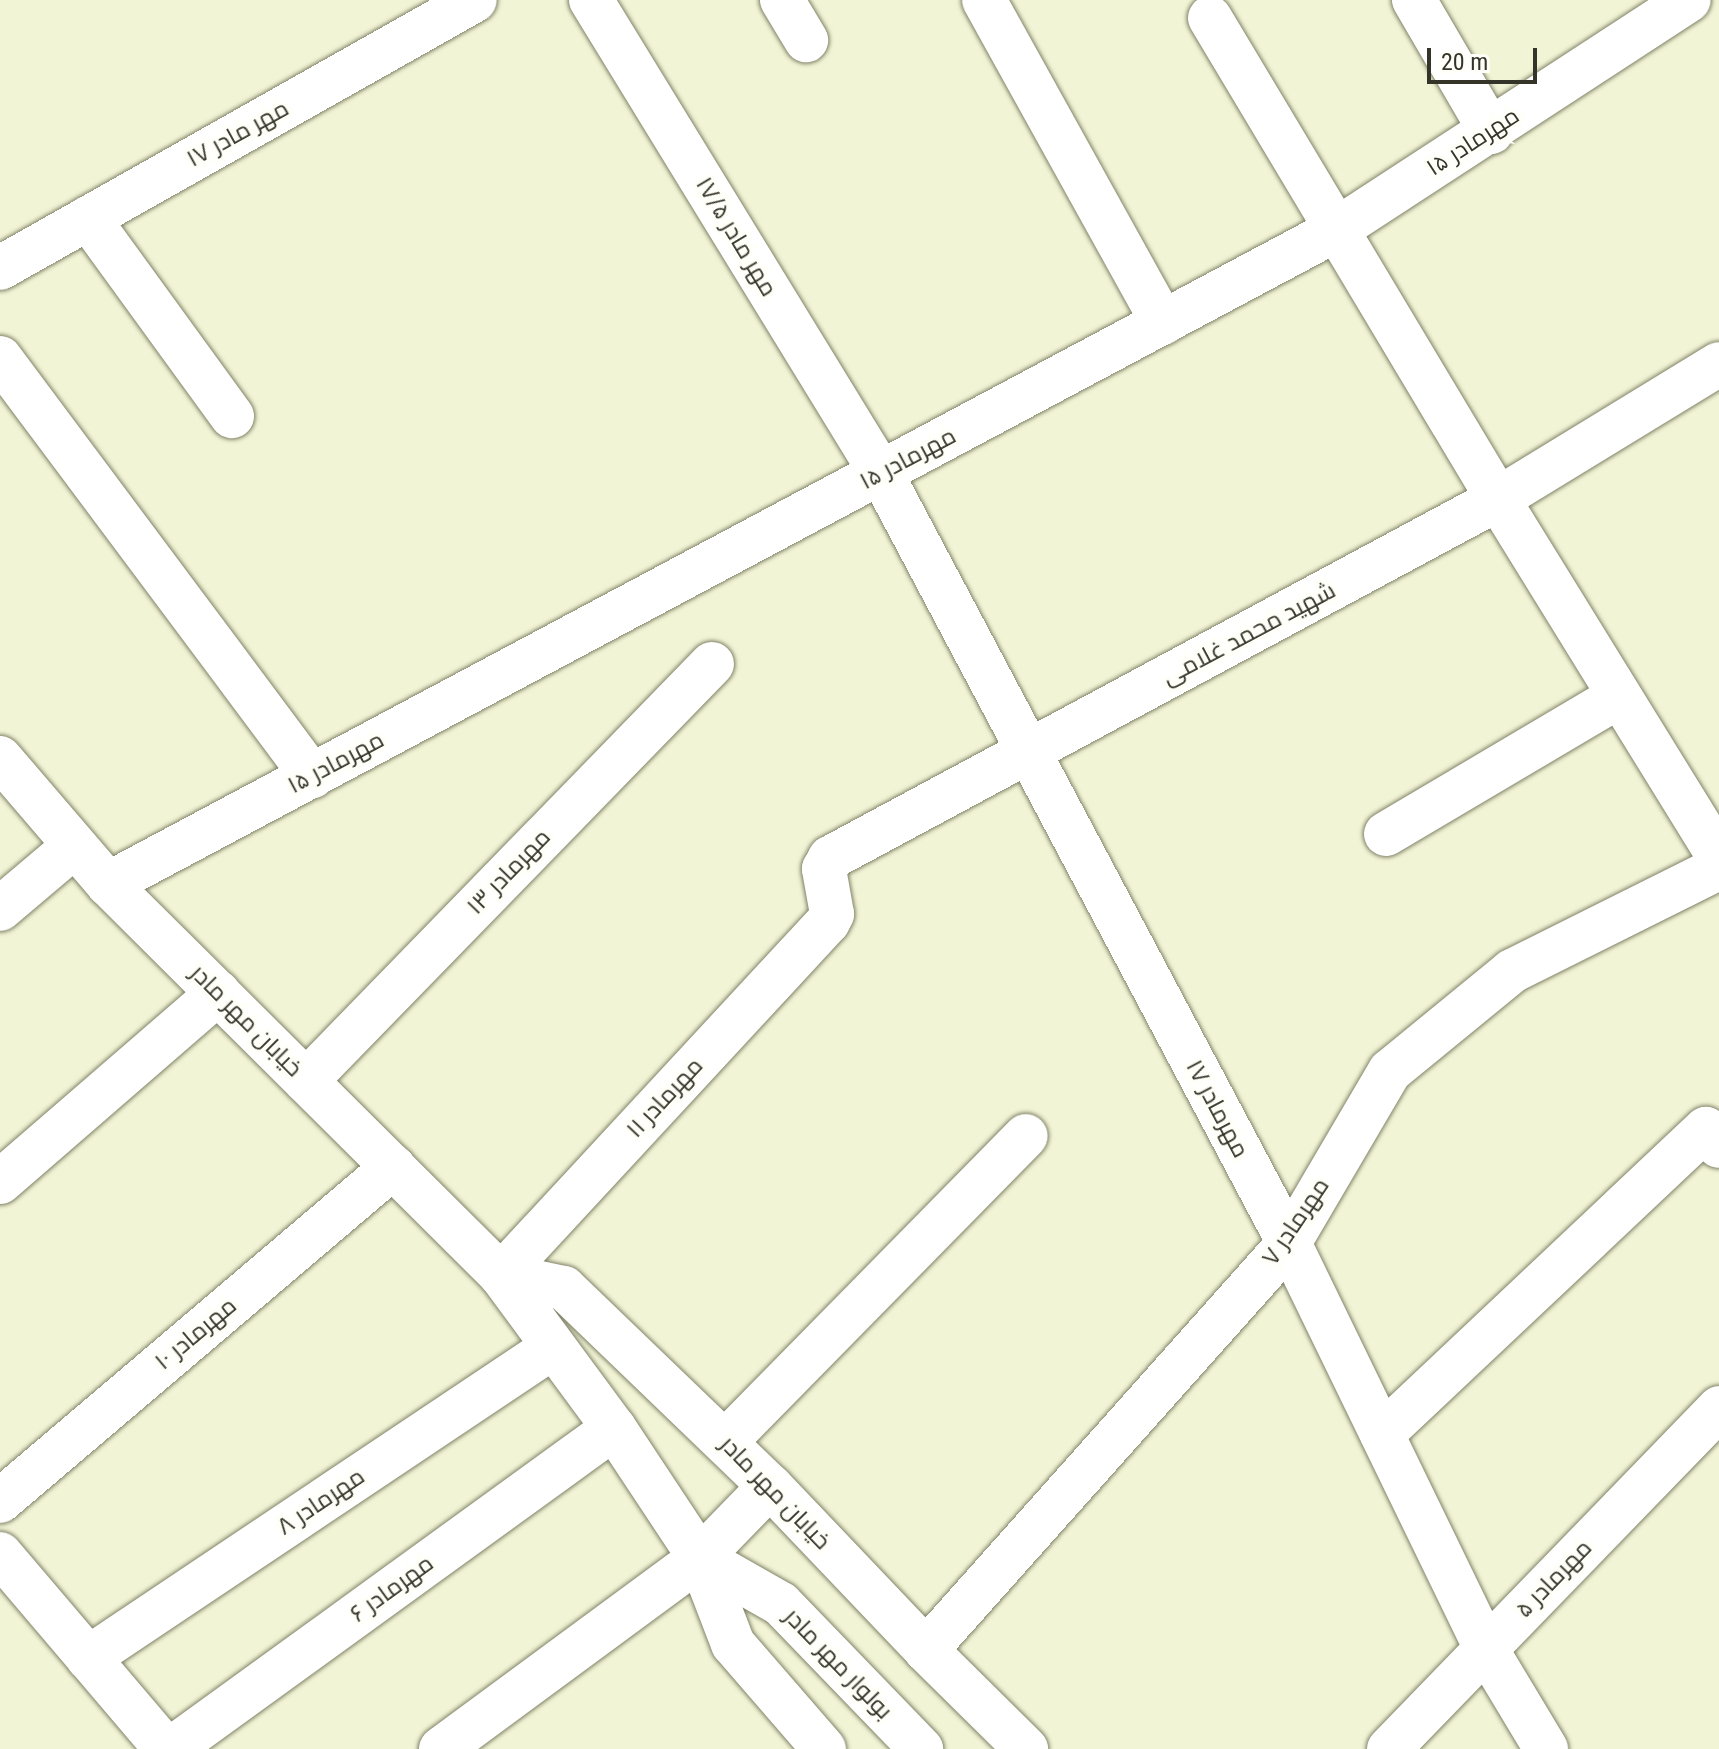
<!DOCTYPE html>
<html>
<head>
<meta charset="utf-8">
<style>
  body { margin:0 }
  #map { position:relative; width:1719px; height:1749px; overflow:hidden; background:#f2f4d6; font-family:"Roboto Condensed",Cairo,sans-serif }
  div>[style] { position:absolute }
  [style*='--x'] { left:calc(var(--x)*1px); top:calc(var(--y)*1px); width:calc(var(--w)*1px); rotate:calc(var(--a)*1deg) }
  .roads { filter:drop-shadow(0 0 2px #818267) drop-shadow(0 0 2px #818267) }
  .minor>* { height:44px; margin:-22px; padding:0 22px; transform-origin:22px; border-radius:22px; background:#fff }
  span { translate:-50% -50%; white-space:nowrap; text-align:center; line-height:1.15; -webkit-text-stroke:8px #fffff9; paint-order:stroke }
  .street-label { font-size:24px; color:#343429 }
  .scale { position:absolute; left:1427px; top:48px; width:110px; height:36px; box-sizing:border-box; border:4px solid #343429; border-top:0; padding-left:10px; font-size:24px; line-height:28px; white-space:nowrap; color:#343429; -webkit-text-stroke:6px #fffff9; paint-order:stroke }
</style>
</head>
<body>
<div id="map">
  <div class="roads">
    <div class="minor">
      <i style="--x:591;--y:0;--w:555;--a:58.49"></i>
      <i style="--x:881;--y:473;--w:871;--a:62.08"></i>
      <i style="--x:1289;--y:1243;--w:451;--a:64.1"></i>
      <i style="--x:1486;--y:1649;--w:117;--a:59"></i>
      <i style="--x:782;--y:0;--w:47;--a:59"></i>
      <i style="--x:984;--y:0;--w:369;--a:61"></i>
      <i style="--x:1414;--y:0;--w:153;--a:59.7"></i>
      <i style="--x:1210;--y:18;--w:561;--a:59.09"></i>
      <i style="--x:1498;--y:499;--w:421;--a:58.3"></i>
      <i style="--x:88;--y:218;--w:245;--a:54"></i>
      <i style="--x:0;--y:268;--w:545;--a:-29.43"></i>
      <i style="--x:0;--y:358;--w:522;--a:53.26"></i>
      <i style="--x:0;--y:758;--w:166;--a:49.4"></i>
      <i style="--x:108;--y:884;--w:554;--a:44.85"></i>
      <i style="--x:501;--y:1275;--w:190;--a:53.6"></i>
      <i style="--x:614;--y:1428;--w:156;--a:56.5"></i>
      <i style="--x:700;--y:1558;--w:92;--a:69"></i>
      <i style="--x:733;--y:1644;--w:139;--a:49.1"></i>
      <i style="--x:1386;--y:834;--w:271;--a:-30.6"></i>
      <i style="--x:108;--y:884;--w:1391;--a:-28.04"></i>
      <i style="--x:1336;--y:230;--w:421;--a:-33.1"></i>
      <i style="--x:0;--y:909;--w:96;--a:-40.3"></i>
      <i style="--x:306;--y:1081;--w:582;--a:-45.77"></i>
      <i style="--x:0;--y:1182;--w:289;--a:-40.9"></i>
      <i style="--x:501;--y:1275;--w:481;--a:-47.2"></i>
      <i style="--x:828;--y:922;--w:9;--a:-63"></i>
      <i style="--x:832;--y:914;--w:46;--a:-100.1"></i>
      <i style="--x:824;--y:869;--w:13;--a:-61"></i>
      <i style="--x:830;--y:858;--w:758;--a:-28.25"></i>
      <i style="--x:1498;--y:499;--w:259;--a:-31.4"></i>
      <i style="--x:501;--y:1275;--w:64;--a:11.7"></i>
      <i style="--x:564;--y:1288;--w:286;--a:43.9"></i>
      <i style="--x:770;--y:1486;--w:226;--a:46.4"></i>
      <i style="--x:926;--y:1650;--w:141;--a:44.7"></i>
      <i style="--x:1382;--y:1434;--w:445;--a:-43.3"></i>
      <i style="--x:1706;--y:1129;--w:21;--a:53"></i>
      <i style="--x:725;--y:1442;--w:429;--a:-45.5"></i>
      <i style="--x:0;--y:1501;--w:516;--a:-40.36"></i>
      <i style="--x:0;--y:1554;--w:256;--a:49.6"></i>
      <i style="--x:700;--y:1558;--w:93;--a:29.6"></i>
      <i style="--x:781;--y:1604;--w:202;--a:46"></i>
      <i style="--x:926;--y:1650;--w:545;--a:-48.27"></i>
      <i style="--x:1289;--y:1243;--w:199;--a:-59.6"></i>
      <i style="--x:1390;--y:1071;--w:158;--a:-39.3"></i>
      <i style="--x:1512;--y:971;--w:231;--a:-26.5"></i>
      <i style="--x:88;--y:1658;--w:559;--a:-33.78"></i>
      <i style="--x:171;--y:1749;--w:547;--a:-35.93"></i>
      <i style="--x:441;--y:1749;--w:322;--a:-36.4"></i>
      <i style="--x:700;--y:1558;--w:100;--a:-45.8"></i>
      <i style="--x:1389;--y:1749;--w:475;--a:-45.9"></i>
    </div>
  </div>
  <div class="street-label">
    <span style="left:238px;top:134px;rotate:-29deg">مهر مادر ۱۷</span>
    <span style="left:1473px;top:142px;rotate:-33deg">مهرمادر ۱۵</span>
    <span style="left:736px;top:237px;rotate:59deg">مهر مادر ۱۷/۵</span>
    <span style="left:908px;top:459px;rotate:-28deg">مهرمادر ۱۵</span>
    <span style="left:1249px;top:634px;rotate:-28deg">شهید محمد غلامی</span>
    <span style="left:336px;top:763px;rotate:-28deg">مهرمادر ۱۵</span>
    <span style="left:509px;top:872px;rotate:-46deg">مهرمادر ۱۳</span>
    <span style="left:246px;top:1021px;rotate:45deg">خیابان مهر مادر</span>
    <span style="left:665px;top:1098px;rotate:-47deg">مهرمادر ۱۱</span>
    <span style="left:1217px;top:1109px;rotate:62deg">مهرمادر ۱۷</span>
    <span style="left:1296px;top:1222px;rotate:-56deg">مهرمادر ۷</span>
    <span style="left:196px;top:1334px;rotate:-40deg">مهرمادر ۱۰</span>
    <span style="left:775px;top:1493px;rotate:46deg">خیابان مهر مادر</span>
    <span style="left:321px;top:1502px;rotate:-34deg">مهرمادر ۸</span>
    <span style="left:1554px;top:1579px;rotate:-46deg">مهرمادر ۵</span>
    <span style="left:392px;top:1589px;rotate:-36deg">مهرمادر ۶</span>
    <span style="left:838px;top:1664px;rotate:46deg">بولوار مهر مادر</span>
  </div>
  <div class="scale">20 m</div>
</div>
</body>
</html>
